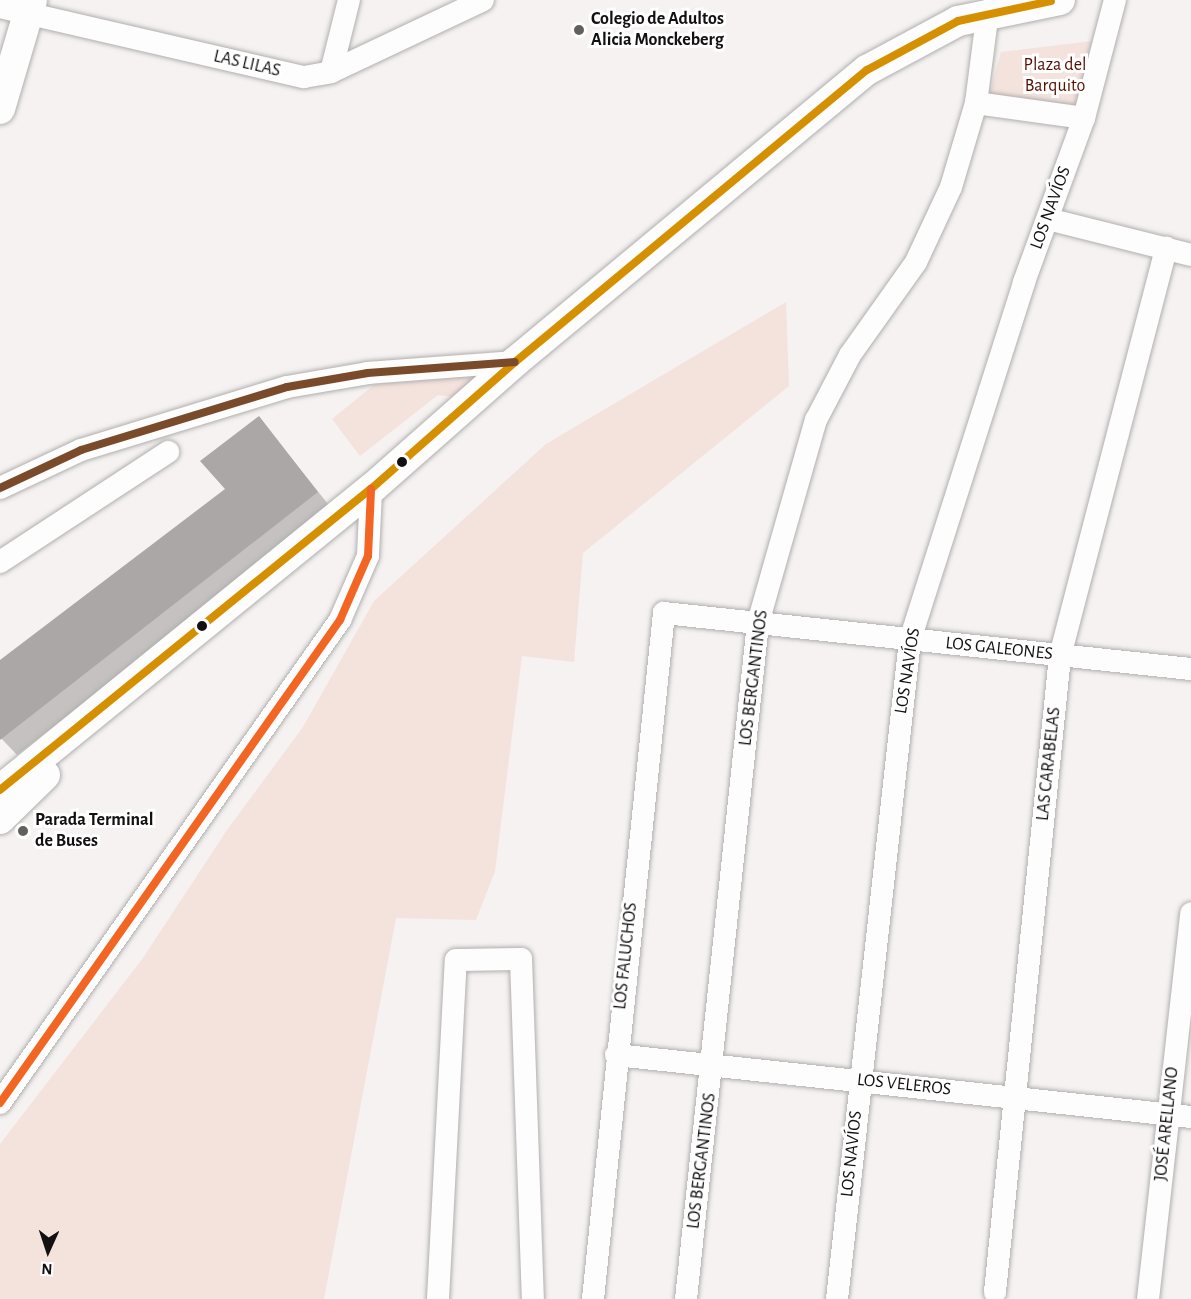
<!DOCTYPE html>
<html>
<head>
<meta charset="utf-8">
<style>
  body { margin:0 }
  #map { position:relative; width:1191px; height:1299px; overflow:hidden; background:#f5f2f1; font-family:"Alegreya Sans",sans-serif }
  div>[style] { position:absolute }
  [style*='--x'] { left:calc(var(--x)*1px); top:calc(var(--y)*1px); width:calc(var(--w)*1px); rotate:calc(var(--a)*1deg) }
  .green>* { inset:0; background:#f4e2dd }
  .shadow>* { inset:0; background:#0003 }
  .building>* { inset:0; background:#aaa7a6 }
  .roads { filter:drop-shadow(0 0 2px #b1afae) drop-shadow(0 0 2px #b1afae) }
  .minor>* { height:22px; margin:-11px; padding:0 11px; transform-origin:11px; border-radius:11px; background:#fefdfd }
  .major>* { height:30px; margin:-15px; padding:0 15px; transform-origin:15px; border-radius:15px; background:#fefdfd }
  .bus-1>* { height:8px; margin:-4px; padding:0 4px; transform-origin:4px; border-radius:4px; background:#d59002 }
  .bus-2>* { height:8px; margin:-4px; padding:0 4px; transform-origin:4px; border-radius:4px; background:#7a4b2a }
  .bus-3>* { height:8px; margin:-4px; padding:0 4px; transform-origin:4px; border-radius:4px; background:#f26522 }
  .dots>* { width:16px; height:16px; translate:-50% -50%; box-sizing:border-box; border:3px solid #fff; border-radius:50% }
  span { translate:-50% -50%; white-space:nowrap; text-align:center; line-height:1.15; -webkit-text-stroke:6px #fff; paint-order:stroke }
  .poi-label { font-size:18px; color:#121010; font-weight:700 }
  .left { translate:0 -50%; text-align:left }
  .street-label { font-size:18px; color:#121010 }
  .park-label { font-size:18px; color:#550e01 }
  .north { position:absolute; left:18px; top:1221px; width:60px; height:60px; -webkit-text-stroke:4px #fff; paint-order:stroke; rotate:183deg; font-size:16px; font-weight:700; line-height:24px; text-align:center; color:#121010 }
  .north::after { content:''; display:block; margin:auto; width:21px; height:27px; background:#121010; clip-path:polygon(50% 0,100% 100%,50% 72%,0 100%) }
</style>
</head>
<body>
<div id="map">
  <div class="green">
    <i style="clip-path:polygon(1100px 40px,1079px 112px,988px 99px,1001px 52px)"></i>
    <i style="clip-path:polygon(786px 302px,789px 386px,583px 553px,574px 662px,522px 656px,495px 871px,476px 920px,396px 918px,324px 1299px,0 1299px,0 1144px,143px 958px,227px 830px,303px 727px,374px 601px,546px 444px)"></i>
    <i style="clip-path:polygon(474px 375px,460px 398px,438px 395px,360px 456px,332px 419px,385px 376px)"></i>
  </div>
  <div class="shadow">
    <i style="clip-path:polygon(259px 418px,332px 509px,17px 755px,0 737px,0 662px,227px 489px)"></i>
  </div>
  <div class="building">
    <i style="clip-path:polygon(259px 416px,318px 492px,0 740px,0 660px,225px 489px,200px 461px)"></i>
  </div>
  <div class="roads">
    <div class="minor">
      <i style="--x:0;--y:7;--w:312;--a:13"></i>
      <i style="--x:304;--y:77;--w:27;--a:-10"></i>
      <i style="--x:331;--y:72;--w:168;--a:-25.3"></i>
      <i style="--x:331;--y:72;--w:74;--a:-76"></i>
      <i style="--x:976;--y:103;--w:109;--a:7.9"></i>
      <i style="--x:1048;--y:219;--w:147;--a:14.1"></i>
      <i style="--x:0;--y:488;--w:89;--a:-25.1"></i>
      <i style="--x:81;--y:450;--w:215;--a:-17"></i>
      <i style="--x:287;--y:387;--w:82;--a:-9.8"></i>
      <i style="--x:368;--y:373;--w:147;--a:-4.3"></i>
      <i style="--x:0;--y:562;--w:201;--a:-33.2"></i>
      <i style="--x:616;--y:1055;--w:578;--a:6.15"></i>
      <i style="--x:0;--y:1103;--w:591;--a:-54.86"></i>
      <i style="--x:340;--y:620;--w:70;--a:-66.4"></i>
      <i style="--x:368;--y:556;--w:67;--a:-87.4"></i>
      <i style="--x:995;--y:1292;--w:639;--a:-84.16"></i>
      <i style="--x:1060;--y:656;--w:422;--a:-75.4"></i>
      <i style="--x:438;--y:1299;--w:339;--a:-87"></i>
      <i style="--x:456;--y:960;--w:65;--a:-0.9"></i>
      <i style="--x:521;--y:959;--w:340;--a:88"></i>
      <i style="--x:593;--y:1299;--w:690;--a:-84.09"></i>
      <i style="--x:664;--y:613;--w:530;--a:6.07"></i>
      <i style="--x:686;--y:1299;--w:680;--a:-83.92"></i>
      <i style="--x:758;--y:623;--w:211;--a:-74.1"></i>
      <i style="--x:816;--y:420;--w:73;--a:-62.4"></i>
      <i style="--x:850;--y:355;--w:114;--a:-54.6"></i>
      <i style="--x:916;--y:262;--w:83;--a:-65"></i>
      <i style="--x:951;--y:187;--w:88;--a:-73.4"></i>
      <i style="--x:976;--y:103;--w:93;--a:-82.6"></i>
      <i style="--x:837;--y:1299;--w:663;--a:-83.68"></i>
      <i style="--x:910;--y:640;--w:376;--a:-72.3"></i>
      <i style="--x:1024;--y:282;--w:175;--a:-69.9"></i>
      <i style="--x:1084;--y:118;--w:122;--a:-75.3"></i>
      <i style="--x:1148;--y:1299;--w:388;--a:-83.6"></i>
    </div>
    <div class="major">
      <i style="--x:0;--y:109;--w:114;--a:-73.6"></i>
      <i style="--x:0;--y:790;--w:478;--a:-39.1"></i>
      <i style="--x:371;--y:489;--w:192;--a:-41.4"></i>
      <i style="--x:515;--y:362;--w:457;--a:-39.7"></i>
      <i style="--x:867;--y:70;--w:103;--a:-28.3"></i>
      <i style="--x:958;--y:21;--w:104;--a:-11.6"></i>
      <i style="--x:0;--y:819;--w:63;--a:-44.4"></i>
    </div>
  </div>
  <div class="bus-1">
    <i style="--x:0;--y:790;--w:478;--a:-39.1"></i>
    <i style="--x:371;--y:489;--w:192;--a:-41.4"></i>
    <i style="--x:515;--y:362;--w:457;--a:-39.7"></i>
    <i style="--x:867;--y:70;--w:103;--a:-28.3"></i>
    <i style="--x:958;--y:21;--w:95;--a:-12.1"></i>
  </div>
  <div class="bus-2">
    <i style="--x:0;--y:488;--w:89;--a:-25.1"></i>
    <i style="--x:81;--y:450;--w:215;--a:-17"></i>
    <i style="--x:287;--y:387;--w:82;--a:-9.8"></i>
    <i style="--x:368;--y:373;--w:147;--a:-4.3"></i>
  </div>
  <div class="bus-3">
    <i style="--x:0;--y:1103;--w:591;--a:-54.86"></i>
    <i style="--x:340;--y:620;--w:70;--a:-66.4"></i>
    <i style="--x:368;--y:556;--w:67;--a:-87.4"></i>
  </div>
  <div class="dots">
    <i style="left:579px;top:30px;background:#615f5f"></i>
    <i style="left:402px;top:462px;background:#121010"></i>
    <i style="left:202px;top:626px;background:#121010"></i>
    <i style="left:23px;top:831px;background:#615f5f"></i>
  </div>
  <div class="poi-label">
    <span class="left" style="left:591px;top:30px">Colegio de Adultos<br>Alicia Monckeberg</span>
    <span class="left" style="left:35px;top:831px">Parada Terminal<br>de Buses</span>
  </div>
  <div class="street-label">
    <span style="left:247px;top:64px;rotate:13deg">LAS LILAS</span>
    <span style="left:1051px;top:208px;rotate:-70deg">LOS NAVÍOS</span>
    <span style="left:999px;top:649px;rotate:6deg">LOS GALEONES</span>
    <span style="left:908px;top:671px;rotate:-81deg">LOS NAVÍOS</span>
    <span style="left:754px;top:678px;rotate:-83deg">LOS BERGANTINOS</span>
    <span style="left:1049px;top:764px;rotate:-84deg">LAS CARABELAS</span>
    <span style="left:626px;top:956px;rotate:-84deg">LOS FALUCHOS</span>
    <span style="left:904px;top:1085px;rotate:6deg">LOS VELEROS</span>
    <span style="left:1167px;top:1124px;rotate:-84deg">JOSÉ ARELLANO</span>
    <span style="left:852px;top:1154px;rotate:-84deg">LOS NAVÍOS</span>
    <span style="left:702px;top:1161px;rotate:-83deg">LOS BERGANTINOS</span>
  </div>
  <div class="park-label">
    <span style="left:1055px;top:76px">Plaza del<br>Barquito</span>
  </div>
  <div class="north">N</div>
</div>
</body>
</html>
